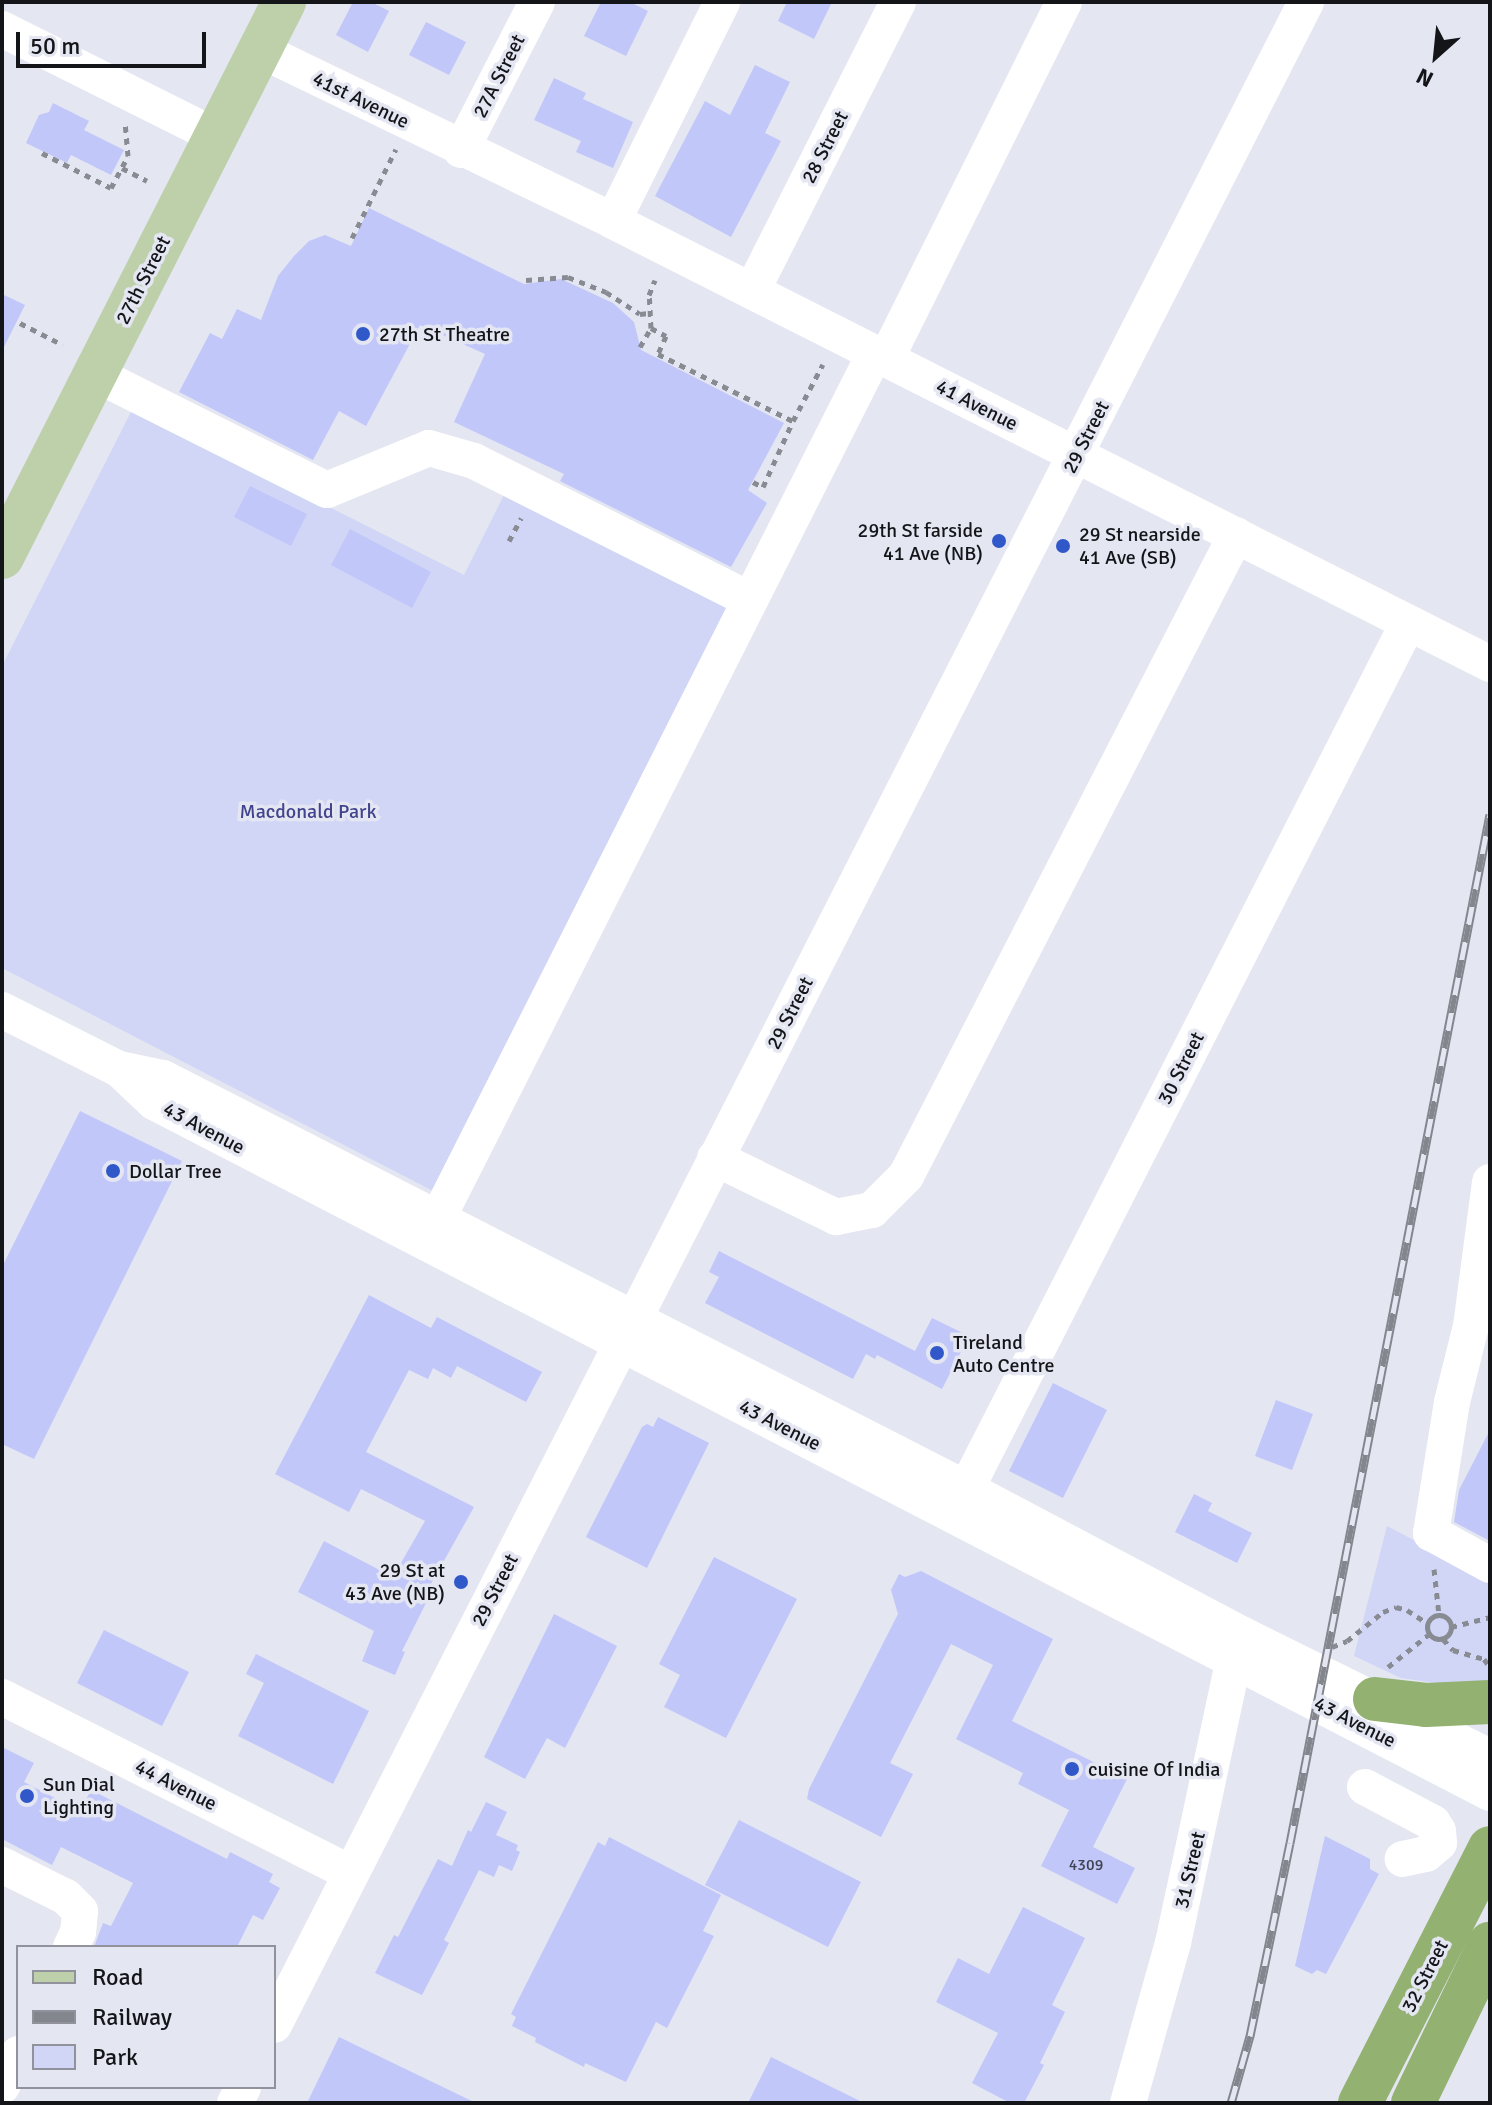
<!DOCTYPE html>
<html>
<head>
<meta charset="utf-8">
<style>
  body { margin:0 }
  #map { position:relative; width:1492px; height:2105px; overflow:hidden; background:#e4e6f2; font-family:Signika,sans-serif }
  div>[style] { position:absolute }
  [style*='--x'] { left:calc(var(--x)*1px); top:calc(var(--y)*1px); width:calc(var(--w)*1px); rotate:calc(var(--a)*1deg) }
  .green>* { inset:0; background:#d1d6f7 }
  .building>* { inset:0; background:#c1c7f9 }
  .path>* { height:5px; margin-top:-2.5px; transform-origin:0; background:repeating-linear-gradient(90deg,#898b93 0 6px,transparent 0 12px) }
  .path>.ring { margin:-2.5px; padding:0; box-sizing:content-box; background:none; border:5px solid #898b93; border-radius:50% }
  .minor>* { height:36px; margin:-18px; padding:0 18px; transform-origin:18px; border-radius:18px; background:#fff }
  .major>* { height:44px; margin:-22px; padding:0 22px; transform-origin:22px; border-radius:22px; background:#bed0aa }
  .highway>* { height:44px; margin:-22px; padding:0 22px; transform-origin:22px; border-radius:22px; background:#93b171 }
  .rail>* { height:9px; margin-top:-4.5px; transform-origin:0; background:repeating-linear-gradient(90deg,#e4e6f2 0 18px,#84868e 0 36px); box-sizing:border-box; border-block:2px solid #84868e }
  .dots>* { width:22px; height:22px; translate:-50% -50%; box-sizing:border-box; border:4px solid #e4e6f2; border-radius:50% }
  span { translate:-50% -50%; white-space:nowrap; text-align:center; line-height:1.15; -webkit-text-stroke:7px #e4e6f2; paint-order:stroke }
  .number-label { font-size:16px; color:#3f4251 }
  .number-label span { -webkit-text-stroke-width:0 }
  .street-label { font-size:20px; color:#141519 }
  .poi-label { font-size:20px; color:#141519 }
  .left { translate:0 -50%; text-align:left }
  .right { translate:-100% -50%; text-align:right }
  .park-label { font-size:20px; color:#42448d }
  .frame { position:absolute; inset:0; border:4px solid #141519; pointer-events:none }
  .legend { position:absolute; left:16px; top:1945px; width:260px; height:144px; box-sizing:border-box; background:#e4e6f2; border:2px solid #91929b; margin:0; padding:10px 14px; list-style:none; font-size:24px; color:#141519 }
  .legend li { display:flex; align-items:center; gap:16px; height:40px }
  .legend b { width:40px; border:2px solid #91929b }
  .north { position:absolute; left:1396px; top:16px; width:80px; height:80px; -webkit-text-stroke:6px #e4e6f2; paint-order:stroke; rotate:207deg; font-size:22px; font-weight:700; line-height:32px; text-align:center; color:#141519 }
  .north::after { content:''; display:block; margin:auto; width:28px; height:36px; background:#141519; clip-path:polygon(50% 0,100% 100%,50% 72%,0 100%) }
  .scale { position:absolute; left:16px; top:32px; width:190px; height:36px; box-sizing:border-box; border:4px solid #141519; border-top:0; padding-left:10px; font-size:24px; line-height:28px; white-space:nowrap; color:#141519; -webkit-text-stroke:6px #e4e6f2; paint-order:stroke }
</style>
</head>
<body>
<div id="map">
  <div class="green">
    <i style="clip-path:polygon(133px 408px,464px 575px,506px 491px,732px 606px,433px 1191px,2px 968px,2px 666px)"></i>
    <i style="clip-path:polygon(1387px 1526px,1490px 1580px,1490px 1682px,1457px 1686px,1401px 1678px,1354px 1656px)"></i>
  </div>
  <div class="building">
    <i style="clip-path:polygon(353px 2px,371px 2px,389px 11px,368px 52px,336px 35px)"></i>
    <i style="clip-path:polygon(601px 2px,630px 2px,648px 11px,626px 56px,584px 36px)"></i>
    <i style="clip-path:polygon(787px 2px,832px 2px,814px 39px,778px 21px)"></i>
    <i style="clip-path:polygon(426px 22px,466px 42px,449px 75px,409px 55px)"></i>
    <i style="clip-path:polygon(755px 65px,790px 82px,765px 133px,781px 141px,731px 237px,655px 196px,705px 101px,730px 115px)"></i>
    <i style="clip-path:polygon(554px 78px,586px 93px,583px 99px,633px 122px,613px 168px,576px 152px,581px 141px,534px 120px)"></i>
    <i style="clip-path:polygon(53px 103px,89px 121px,84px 130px,124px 150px,111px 175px,71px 155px,67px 163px,26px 143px,39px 115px,49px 112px)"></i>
    <i style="clip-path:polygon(369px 208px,524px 284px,561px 279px,613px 303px,634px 322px,641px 350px,784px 423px,748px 490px,767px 503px,731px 567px,560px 481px,564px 474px,454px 422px,485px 354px,420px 325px,366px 426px,339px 411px,313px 460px,179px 392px,210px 333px,222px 339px,237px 309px,261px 320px,278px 276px,294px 256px,309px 241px,325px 235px,351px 246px)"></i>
    <i style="clip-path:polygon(2px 294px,25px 305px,2px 351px)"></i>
    <i style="clip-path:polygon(250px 486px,307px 514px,291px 546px,234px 517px)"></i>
    <i style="clip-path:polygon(350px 529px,431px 572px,412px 608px,331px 565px)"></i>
    <i style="clip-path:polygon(80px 1111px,182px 1161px,34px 1459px,2px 1444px,2px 1267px)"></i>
    <i style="clip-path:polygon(719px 1251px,915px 1351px,932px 1318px,969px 1336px,942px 1389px,877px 1355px,875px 1359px,866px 1354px,853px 1379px,705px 1303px,719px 1277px,709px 1272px)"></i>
    <i style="clip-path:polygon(369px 1295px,431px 1328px,437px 1317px,542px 1372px,526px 1402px,457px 1366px,451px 1378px,433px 1368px,428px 1379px,409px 1370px,366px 1452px,474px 1507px,426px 1593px,430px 1595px,402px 1651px,405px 1652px,395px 1675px,362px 1661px,374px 1631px,298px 1592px,324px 1541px,393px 1577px,425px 1521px,361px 1489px,349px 1512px,275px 1474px)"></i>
    <i style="clip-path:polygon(1053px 1383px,1107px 1410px,1063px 1498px,1009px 1471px)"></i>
    <i style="clip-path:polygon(1276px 1400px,1313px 1414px,1292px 1470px,1255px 1456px)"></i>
    <i style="clip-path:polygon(658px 1417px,709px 1443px,647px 1568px,586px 1537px,642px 1427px,647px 1424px,653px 1427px)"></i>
    <i style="clip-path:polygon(1490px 1430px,1490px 1541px,1454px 1522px,1459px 1490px)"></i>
    <i style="clip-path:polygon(1194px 1494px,1212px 1503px,1208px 1511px,1252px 1533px,1237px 1563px,1175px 1532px)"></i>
    <i style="clip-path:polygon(714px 1557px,797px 1599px,726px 1738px,664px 1707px,680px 1675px,659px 1664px)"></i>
    <i style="clip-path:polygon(921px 1571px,1053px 1639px,1012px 1721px,1127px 1779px,1093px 1847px,1135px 1868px,1117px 1904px,1041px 1866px,1069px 1810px,1018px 1784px,1023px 1773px,956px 1739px,993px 1665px,951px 1644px,890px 1763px,913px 1774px,881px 1837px,807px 1799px,809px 1789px,898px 1614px,891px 1590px,899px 1574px,905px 1577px)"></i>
    <i style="clip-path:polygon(554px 1614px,617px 1646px,565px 1748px,547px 1738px,525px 1779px,484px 1757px)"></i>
    <i style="clip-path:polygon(104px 1630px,189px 1672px,162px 1726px,77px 1683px)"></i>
    <i style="clip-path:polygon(256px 1654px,369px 1711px,333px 1784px,238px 1736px,264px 1683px,246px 1674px)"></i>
    <i style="clip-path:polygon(2px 1747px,34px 1763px,24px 1782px,80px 1811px,91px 1790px,227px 1859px,230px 1852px,273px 1874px,269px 1882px,280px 1888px,263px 1920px,253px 1915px,237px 1947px,94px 1947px,103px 1923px,111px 1926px,133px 1883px,61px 1847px,52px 1865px,2px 1839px)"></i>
    <i style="clip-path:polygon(486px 1802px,507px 1812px,496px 1835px,518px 1845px,516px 1850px,520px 1852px,512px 1871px,499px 1865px,494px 1877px,479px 1870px,444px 1940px,449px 1943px,422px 1995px,375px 1973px,394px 1935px,398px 1937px,438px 1859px,452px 1866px,468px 1830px,471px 1832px)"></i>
    <i style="clip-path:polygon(739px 1820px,861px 1882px,828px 1947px,705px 1885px)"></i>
    <i style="clip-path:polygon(1325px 1836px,1370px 1859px,1370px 1869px,1379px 1874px,1326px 1974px,1317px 1970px,1312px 1974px,1295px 1966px)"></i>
    <i style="clip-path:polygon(609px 1837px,721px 1895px,703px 1931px,714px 1936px,667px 2028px,656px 2022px,626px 2082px,585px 2063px,584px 2067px,535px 2042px,536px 2038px,512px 2026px,516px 2017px,511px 2014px,598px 1842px,605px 1846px)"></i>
    <i style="clip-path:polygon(1023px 1907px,1085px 1938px,1052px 2005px,1065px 2012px,1040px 2063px,1044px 2065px,1024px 2103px,1010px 2103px,972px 2083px,998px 2033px,936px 2002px,958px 1958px,989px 1974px)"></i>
    <i style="clip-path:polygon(339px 2037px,476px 2103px,307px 2103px)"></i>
    <i style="clip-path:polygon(771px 2057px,864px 2103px,748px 2103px)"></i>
  </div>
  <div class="path">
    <i style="--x:42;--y:153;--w:77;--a:26.9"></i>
    <i style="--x:111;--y:188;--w:36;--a:-62"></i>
    <i style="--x:128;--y:156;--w:32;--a:-95"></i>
    <i style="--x:122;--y:168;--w:28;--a:27"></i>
    <i style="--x:352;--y:238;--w:99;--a:-63.7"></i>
    <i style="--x:526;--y:280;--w:42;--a:-4.1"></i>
    <i style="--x:568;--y:277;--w:41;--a:21.5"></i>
    <i style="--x:606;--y:292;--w:40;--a:32.9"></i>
    <i style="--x:640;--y:314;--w:9;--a:-6"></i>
    <i style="--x:20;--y:323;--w:48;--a:27.1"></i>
    <i style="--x:651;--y:328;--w:17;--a:28"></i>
    <i style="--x:666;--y:336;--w:20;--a:114"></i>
    <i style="--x:658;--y:354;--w:151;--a:26.4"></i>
    <i style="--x:793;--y:421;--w:64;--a:-62.2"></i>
    <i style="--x:640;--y:347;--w:22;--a:-60"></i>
    <i style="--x:651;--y:328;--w:33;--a:-93"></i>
    <i style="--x:649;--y:295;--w:16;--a:-68"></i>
    <i style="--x:753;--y:482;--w:11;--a:27"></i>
    <i style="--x:763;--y:487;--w:72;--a:-65.6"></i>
    <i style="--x:509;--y:541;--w:26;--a:-62"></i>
    <i style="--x:1434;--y:1569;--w:46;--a:83.8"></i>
    <i class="ring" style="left:1427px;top:1615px;width:19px;height:19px"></i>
    <i style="--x:1451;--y:1627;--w:40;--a:-14.4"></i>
    <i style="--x:1443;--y:1639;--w:15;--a:48"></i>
    <i style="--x:1453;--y:1650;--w:32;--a:16"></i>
    <i style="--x:1484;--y:1659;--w:10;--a:53"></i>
    <i style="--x:1332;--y:1647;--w:16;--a:-22"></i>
    <i style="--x:1347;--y:1641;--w:46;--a:-38.9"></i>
    <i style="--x:1383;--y:1612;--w:14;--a:-21"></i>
    <i style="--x:1396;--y:1607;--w:11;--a:15"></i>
    <i style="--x:1407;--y:1610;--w:24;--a:33"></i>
    <i style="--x:1388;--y:1667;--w:51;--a:-38.7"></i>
  </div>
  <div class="minor">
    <i style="--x:2;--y:29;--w:239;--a:26.6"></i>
    <i style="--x:260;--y:50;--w:392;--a:25.8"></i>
    <i style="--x:613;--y:221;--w:983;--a:26.8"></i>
    <i style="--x:461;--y:150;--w:166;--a:-62.8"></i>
    <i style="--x:613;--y:221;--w:245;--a:-63.5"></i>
    <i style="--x:752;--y:291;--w:324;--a:-63.2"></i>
    <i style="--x:886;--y:359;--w:399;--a:-63.5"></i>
    <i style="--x:95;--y:374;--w:259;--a:26.6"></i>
    <i style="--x:327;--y:490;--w:110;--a:-22.4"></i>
    <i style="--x:429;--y:448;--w:47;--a:16.1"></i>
    <i style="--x:474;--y:461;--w:309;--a:26.7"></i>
    <i style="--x:2;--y:1010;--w:131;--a:26.8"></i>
    <i style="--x:119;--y:1069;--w:45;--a:11.6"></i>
    <i style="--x:163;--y:1078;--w:903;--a:27.08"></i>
    <i style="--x:967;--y:1489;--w:312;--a:27.9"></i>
    <i style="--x:1243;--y:1635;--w:275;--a:26.3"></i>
    <i style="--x:119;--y:1069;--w:48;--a:43.3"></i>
    <i style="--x:154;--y:1102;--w:1504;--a:27.35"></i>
    <i style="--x:715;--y:1158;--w:135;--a:26"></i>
    <i style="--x:836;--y:1217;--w:37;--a:-11"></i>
    <i style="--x:872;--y:1210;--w:48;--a:-45"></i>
    <i style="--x:906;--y:1176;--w:721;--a:-62.76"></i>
    <i style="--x:1490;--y:1182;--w:145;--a:97.5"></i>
    <i style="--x:1471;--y:1326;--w:78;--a:104"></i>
    <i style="--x:1452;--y:1402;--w:133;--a:99.1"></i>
    <i style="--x:1431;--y:1533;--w:67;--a:28.5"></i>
    <i style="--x:437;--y:1220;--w:971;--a:-63.2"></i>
    <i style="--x:955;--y:1511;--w:997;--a:-62.97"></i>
    <i style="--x:2;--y:1697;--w:390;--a:26.8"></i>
    <i style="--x:1365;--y:1787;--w:77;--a:27.9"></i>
    <i style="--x:1433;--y:1823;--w:9;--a:58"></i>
    <i style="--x:1438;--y:1831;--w:12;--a:85"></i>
    <i style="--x:1439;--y:1843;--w:17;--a:140"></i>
    <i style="--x:1426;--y:1854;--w:24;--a:168"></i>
    <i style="--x:2;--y:1865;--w:72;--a:26.6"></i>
    <i style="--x:66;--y:1897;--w:20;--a:45"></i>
    <i style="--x:80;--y:1911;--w:21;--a:95"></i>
    <i style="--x:78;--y:1932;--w:17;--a:115"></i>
    <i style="--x:274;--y:2025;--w:2271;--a:-62.97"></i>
    <i style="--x:2;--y:2086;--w:36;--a:-63"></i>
    <i style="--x:235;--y:2103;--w:18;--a:-63"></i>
    <i style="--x:1128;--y:2103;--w:166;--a:-74.3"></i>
    <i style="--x:1173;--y:1943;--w:290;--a:-77.9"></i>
    <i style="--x:1234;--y:1659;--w:22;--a:-68"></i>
  </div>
  <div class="major">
    <i style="--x:2;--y:557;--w:623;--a:-63.06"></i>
  </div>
  <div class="highway">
    <i style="--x:1375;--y:1699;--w:51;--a:6.7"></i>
    <i style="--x:1426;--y:1705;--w:64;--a:-2.7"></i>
    <i style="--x:1360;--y:2103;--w:286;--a:-63"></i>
    <i style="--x:1413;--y:2103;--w:177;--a:-64.2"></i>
  </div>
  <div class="rail">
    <i style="--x:1231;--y:2103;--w:70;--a:-74.2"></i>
    <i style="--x:1250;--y:2036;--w:197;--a:-78.3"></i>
    <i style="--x:1290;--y:1843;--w:1048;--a:-79"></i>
  </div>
  <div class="dots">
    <i style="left:363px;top:334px;background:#3058c8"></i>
    <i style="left:999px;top:541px;background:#3058c8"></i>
    <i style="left:1063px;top:546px;background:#3058c8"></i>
    <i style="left:113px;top:1171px;background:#3058c8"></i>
    <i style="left:937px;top:1353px;background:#3058c8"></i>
    <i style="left:461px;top:1582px;background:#3058c8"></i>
    <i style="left:1072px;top:1769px;background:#3058c8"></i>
    <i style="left:27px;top:1796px;background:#3058c8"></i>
  </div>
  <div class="number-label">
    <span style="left:1086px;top:1865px">4309</span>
  </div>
  <div class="street-label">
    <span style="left:499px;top:76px;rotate:-63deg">27A Street</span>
    <span style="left:361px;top:100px;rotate:26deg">41st Avenue</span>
    <span style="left:825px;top:147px;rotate:-63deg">28 Street</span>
    <span style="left:143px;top:280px;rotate:-63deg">27th Street</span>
    <span style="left:977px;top:405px;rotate:27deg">41 Avenue</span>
    <span style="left:1086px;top:437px;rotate:-63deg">29 Street</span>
    <span style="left:790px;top:1013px;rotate:-63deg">29 Street</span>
    <span style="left:1181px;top:1068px;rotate:-63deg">30 Street</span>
    <span style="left:204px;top:1128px;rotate:28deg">43 Avenue</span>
    <span style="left:780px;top:1425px;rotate:27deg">43 Avenue</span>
    <span style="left:495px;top:1590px;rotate:-63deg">29 Street</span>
    <span style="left:1355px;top:1722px;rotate:27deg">43 Avenue</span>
    <span style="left:176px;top:1785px;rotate:27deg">44 Avenue</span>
    <span style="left:1190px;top:1870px;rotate:-77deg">31 Street</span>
    <span style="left:1425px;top:1976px;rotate:-63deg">32 Street</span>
  </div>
  <div class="poi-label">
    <span class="left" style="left:379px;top:334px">27th St Theatre</span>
    <span class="right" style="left:983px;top:542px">29th St farside<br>41 Ave (NB)</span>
    <span class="left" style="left:1079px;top:546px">29 St nearside<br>41 Ave (SB)</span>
    <span class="left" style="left:129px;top:1171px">Dollar Tree</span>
    <span class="left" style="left:953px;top:1354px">Tireland<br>Auto Centre</span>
    <span class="right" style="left:445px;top:1582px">29 St at<br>43 Ave (NB)</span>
    <span class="left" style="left:1088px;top:1769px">cuisine Of India</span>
    <span class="left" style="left:43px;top:1796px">Sun Dial<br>Lighting</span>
  </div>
  <div class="park-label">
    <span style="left:308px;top:811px">Macdonald Park</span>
  </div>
  <div class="frame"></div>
  <ul class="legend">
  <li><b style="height:10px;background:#bed0aa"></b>Road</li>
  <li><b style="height:10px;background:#84868e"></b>Railway</li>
  <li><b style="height:22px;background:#d1d6f7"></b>Park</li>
  </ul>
  <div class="north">N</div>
  <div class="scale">50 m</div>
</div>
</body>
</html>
